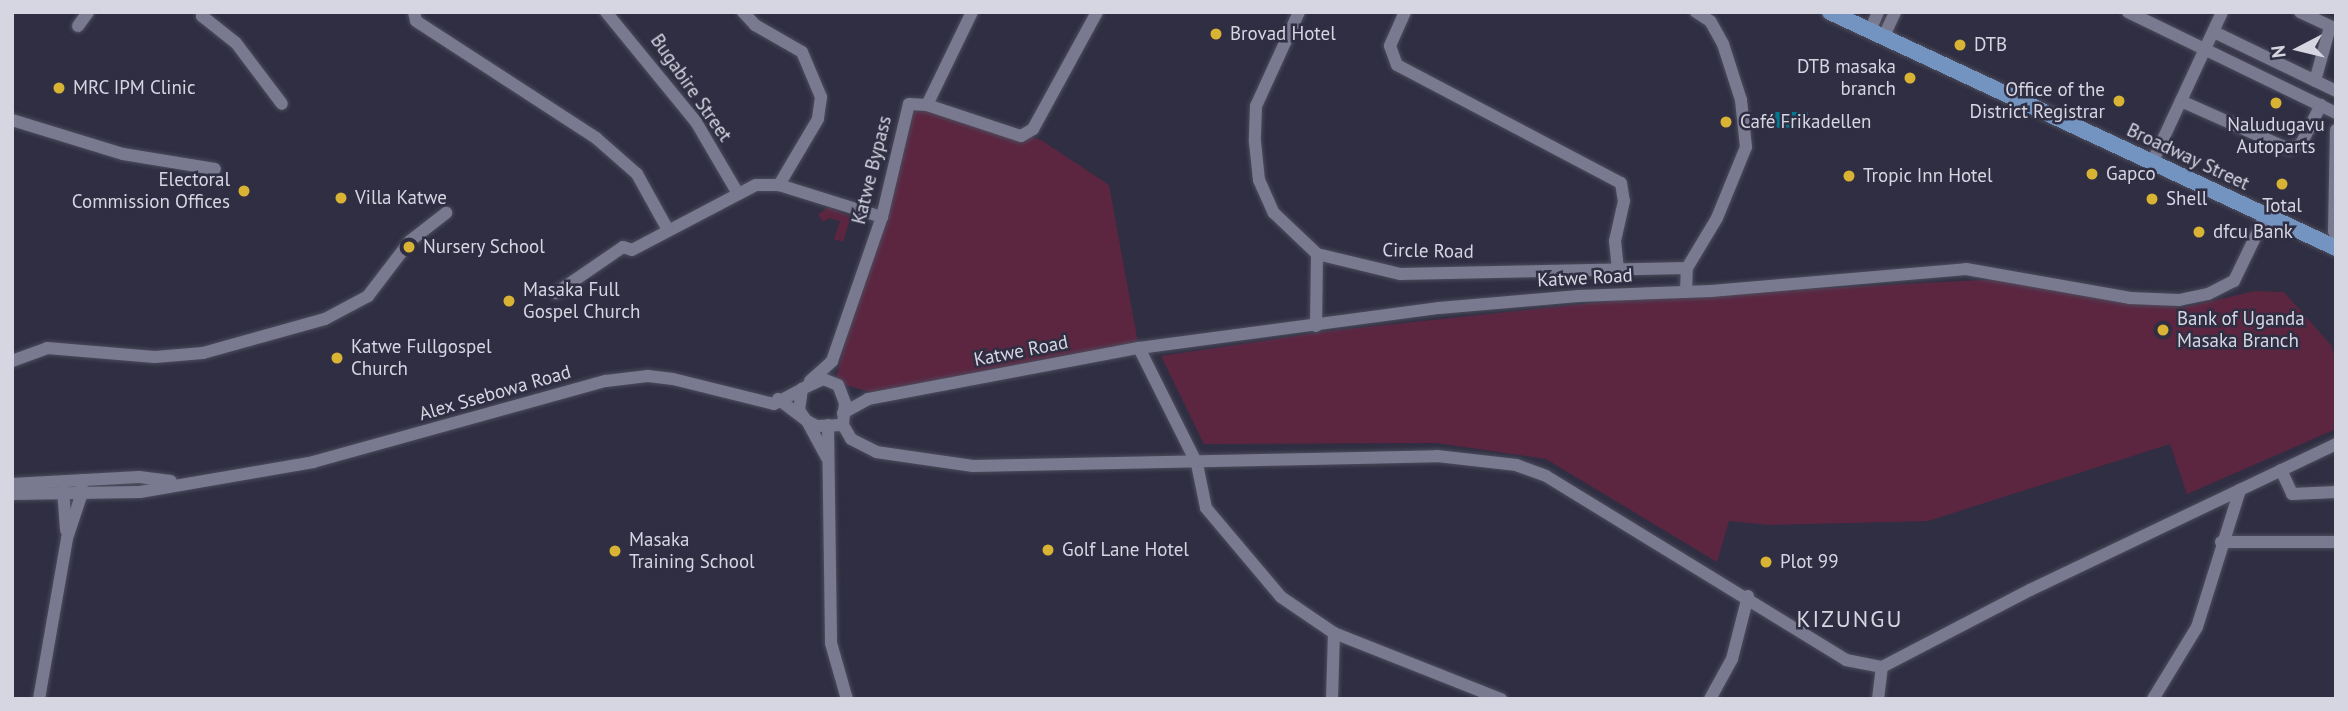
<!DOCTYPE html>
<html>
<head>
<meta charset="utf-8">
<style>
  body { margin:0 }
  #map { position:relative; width:2348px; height:711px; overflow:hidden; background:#2f2e42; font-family:"PT Sans",sans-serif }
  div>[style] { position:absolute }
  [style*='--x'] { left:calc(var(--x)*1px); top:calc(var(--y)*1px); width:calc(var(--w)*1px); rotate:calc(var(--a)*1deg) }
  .green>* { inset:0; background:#5c2641 }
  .water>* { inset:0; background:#017992 }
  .roads { filter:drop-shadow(0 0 2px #4c4c5c) drop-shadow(0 0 2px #4c4c5c) }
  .minor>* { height:12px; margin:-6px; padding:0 6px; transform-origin:6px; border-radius:6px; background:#797990 }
  .major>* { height:16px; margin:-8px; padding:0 8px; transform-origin:8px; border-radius:8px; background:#7393c1 }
  .dots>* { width:19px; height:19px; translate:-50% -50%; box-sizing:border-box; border:4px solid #2f2e42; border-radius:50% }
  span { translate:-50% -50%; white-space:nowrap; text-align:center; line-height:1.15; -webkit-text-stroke:5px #2f2e42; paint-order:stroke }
  .poi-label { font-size:19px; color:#d6d6e3 }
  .left { translate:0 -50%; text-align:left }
  .right { translate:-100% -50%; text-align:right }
  .street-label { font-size:19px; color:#d6d6e3 }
  .quarter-label { font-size:23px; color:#d6d6e3; letter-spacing:2px }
  .frame { position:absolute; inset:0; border:14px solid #d6d6e3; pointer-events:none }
  .north { position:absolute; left:2264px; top:14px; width:70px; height:70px; -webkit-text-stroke:5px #2f2e42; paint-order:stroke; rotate:263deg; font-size:19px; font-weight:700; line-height:28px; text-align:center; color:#d6d6e3 }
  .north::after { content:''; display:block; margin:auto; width:24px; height:32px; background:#d6d6e3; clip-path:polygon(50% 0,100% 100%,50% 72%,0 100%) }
</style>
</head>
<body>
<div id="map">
  <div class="green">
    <i style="clip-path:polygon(909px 104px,1041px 140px,1109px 185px,1139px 348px,884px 396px,835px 382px)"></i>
    <i style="clip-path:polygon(829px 207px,851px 217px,843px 242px,834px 239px,840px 221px,829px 218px,823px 222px,818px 214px)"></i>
    <i style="clip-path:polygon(2019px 278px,2181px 308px,2255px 291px,2284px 292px,2331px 345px,2336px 362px,2336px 429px,2187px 494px,2170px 444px,1928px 521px,1770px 525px,1729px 521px,1717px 562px,1546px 459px,1436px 443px,1204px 444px,1161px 356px,1329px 331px,1638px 298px)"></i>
  </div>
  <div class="water">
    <i style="clip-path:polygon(1775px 112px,1808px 112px,1808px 127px,1775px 128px)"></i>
  </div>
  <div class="roads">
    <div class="minor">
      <i style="--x:203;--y:12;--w:4;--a:104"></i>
      <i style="--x:202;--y:16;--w:43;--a:38.5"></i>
      <i style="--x:236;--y:43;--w:76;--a:53"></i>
      <i style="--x:414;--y:12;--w:9;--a:77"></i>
      <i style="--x:416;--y:21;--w:215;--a:33"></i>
      <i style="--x:596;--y:138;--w:55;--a:41.3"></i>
      <i style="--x:637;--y:174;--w:64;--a:61"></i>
      <i style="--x:606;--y:12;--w:142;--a:50.7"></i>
      <i style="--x:696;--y:122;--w:81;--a:59.6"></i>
      <i style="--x:743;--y:12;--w:18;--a:47"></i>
      <i style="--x:755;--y:25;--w:54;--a:29.9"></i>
      <i style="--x:802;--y:52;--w:49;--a:67.1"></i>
      <i style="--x:821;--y:97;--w:22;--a:98"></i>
      <i style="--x:818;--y:119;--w:77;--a:120.6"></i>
      <i style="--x:1299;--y:12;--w:103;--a:114.6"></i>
      <i style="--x:1256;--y:106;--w:36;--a:92"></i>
      <i style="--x:1255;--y:142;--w:38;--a:84"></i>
      <i style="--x:1259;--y:180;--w:36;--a:66"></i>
      <i style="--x:1274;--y:213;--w:59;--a:43.6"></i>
      <i style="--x:1317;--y:254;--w:85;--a:13.5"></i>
      <i style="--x:1400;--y:274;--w:287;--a:-1.2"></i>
      <i style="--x:1405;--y:12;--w:37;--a:114"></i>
      <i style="--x:1390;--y:46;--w:20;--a:70"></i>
      <i style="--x:1397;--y:65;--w:253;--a:27.8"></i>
      <i style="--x:1621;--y:183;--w:18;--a:81"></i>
      <i style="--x:1624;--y:201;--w:41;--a:102.7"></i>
      <i style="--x:1615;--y:241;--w:28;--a:84"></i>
      <i style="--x:2128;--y:12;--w:231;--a:25.9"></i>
      <i style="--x:2300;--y:12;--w:40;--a:25"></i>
      <i style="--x:78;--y:26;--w:17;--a:-54"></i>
      <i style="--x:1870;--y:31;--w:21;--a:-67"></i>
      <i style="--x:2214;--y:32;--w:136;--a:25.8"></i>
      <i style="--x:1884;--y:36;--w:26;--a:-65"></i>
      <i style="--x:2315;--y:81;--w:56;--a:-74.5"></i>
      <i style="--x:2181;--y:101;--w:118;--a:24"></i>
      <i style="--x:2289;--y:149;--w:13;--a:-23"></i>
      <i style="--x:2301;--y:144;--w:44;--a:-62.9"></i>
      <i style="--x:927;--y:105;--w:99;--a:18.3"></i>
      <i style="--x:1021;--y:136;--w:14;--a:-30"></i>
      <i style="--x:1033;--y:129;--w:133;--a:-61.3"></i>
      <i style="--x:12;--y:120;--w:116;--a:17"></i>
      <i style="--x:123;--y:154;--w:93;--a:9.3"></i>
      <i style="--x:2152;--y:163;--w:166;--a:-65.1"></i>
      <i style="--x:2334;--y:232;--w:102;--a:-88.9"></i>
      <i style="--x:1686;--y:292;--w:24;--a:-88"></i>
      <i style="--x:1687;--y:268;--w:58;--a:-59"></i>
      <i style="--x:1717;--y:218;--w:77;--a:-67.8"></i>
      <i style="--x:1746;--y:147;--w:47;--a:-96.1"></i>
      <i style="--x:1741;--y:100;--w:59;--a:-107.8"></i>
      <i style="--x:1723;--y:44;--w:26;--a:-119"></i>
      <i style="--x:1710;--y:21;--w:17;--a:-147"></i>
      <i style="--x:556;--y:293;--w:81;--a:-34.5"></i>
      <i style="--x:623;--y:247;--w:9;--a:18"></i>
      <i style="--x:632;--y:250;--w:140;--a:-27.7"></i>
      <i style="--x:756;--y:185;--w:23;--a:0"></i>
      <i style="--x:779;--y:185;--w:108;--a:17.3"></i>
      <i style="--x:1316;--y:326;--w:72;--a:-89.2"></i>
      <i style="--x:1139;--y:348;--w:130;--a:63.4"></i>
      <i style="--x:1197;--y:464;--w:45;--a:78.4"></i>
      <i style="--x:1206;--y:508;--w:116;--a:49.9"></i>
      <i style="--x:1281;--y:597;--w:64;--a:34.2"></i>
      <i style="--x:1334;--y:633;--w:180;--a:21.6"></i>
      <i style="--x:12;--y:361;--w:37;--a:-20"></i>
      <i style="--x:47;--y:348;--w:108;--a:4.8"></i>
      <i style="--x:155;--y:357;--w:48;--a:-4.8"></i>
      <i style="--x:203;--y:353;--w:127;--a:-15.6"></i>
      <i style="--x:325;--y:319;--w:49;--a:-28.1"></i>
      <i style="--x:368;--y:296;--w:69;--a:-52.6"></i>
      <i style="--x:410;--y:241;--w:46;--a:-37.9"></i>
      <i style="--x:810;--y:381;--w:30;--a:-42"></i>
      <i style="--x:832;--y:361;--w:152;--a:-70.9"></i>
      <i style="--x:882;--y:217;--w:116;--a:-76.6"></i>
      <i style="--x:909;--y:104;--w:18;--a:3"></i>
      <i style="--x:927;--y:105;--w:103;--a:-64.2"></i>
      <i style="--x:778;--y:399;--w:36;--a:37"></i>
      <i style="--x:807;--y:421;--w:11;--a:27"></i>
      <i style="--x:817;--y:426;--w:26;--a:-2"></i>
      <i style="--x:843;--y:425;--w:22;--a:-85"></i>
      <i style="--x:845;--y:403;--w:19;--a:-111"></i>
      <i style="--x:838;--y:385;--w:16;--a:-158"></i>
      <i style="--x:823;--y:379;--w:23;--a:155"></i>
      <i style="--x:802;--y:389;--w:21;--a:98"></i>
      <i style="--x:799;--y:410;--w:11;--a:56"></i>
      <i style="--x:843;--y:413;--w:29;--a:-29"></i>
      <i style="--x:868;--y:399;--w:276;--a:-10.7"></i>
      <i style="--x:1139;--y:348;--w:303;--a:-7.6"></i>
      <i style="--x:1439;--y:308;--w:140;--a:-4.9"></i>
      <i style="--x:1578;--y:296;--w:133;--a:-2.2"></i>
      <i style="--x:1711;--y:291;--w:256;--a:-4.9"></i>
      <i style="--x:1966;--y:269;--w:167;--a:10"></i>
      <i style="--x:2130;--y:298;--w:49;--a:2.3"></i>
      <i style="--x:2179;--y:300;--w:30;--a:-12"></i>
      <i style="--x:2208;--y:294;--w:29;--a:-27"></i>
      <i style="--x:2234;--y:281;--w:71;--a:-64.2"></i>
      <i style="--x:807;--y:421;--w:42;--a:61.6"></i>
      <i style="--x:828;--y:425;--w:218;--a:89.2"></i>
      <i style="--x:831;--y:643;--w:58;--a:74.1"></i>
      <i style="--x:843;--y:425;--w:16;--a:60"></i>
      <i style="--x:851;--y:439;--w:28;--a:27"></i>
      <i style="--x:876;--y:452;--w:98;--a:8.2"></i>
      <i style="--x:973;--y:466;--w:464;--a:-1.2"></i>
      <i style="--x:1437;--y:456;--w:80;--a:6.5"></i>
      <i style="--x:1516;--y:465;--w:32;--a:20"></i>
      <i style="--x:1546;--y:476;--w:352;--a:31.5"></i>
      <i style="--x:1846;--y:660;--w:37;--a:11"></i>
      <i style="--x:1882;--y:667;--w:167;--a:-27.5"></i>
      <i style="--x:2030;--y:590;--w:339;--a:-25.5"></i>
      <i style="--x:2281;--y:470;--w:26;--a:65"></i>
      <i style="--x:2292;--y:494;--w:44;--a:-2.6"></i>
      <i style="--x:12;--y:484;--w:127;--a:-3.2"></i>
      <i style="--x:139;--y:477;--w:32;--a:7"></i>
      <i style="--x:63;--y:489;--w:41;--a:85.8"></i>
      <i style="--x:12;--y:494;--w:128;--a:-0.9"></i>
      <i style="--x:140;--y:492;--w:176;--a:-9.8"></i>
      <i style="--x:313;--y:462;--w:304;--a:-15.5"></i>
      <i style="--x:606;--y:381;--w:42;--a:-6.8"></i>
      <i style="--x:648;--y:376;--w:25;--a:7"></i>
      <i style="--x:673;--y:379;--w:104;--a:13.9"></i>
      <i style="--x:774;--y:404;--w:32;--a:-28"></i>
      <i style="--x:2221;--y:542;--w:115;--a:0"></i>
      <i style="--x:39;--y:699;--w:163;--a:-80.1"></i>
      <i style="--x:67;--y:538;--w:44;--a:-71.6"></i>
      <i style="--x:81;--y:496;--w:16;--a:-86"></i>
      <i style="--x:1332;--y:699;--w:66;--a:-88.3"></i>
      <i style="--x:1710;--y:699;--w:46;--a:-61.2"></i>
      <i style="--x:1732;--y:659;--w:65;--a:-75.7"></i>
      <i style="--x:1878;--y:699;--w:32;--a:-83"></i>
      <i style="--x:2153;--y:699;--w:84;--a:-58.6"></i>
      <i style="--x:2197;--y:627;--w:144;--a:-72.6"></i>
    </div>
    <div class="major">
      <i style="--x:1830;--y:12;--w:558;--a:25"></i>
    </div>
  </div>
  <div class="dots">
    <i style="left:1216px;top:34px;background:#d9b334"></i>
    <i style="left:1960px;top:45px;background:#d9b334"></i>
    <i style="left:1910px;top:78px;background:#d9b334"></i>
    <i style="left:59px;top:88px;background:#d9b334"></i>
    <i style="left:2119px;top:101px;background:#d9b334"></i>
    <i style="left:2276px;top:103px;background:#d9b334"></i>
    <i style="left:1726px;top:122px;background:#d9b334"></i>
    <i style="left:2092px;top:174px;background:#d9b334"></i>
    <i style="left:1849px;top:176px;background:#d9b334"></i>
    <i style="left:2282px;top:184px;background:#d9b334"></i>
    <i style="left:244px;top:191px;background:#d9b334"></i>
    <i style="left:341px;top:198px;background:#d9b334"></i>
    <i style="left:2152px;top:199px;background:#d9b334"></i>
    <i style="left:2199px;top:232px;background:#d9b334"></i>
    <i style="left:409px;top:247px;background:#d9b334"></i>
    <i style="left:509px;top:301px;background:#d9b334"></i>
    <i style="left:2163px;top:330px;background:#d9b334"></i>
    <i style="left:337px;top:358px;background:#d9b334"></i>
    <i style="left:1048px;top:550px;background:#d9b334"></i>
    <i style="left:615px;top:551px;background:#d9b334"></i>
    <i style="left:1766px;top:562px;background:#d9b334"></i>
  </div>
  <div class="poi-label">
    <span class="left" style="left:1230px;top:34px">Brovad Hotel</span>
    <span class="left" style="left:1974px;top:45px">DTB</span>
    <span class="right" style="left:1896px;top:78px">DTB masaka<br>branch</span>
    <span class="left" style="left:73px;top:88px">MRC IPM Clinic</span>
    <span class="right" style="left:2105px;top:101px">Office of the<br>District Registrar</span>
    <span class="left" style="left:1740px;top:122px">Café Frikadellen</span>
    <span style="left:2276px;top:136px">Naludugavu<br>Autoparts</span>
    <span class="left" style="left:2106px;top:174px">Gapco</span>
    <span class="left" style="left:1863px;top:176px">Tropic Inn Hotel</span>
    <span class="right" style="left:230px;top:191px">Electoral<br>Commission Offices</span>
    <span class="left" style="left:355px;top:198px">Villa Katwe</span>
    <span class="left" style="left:2166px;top:199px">Shell</span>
    <span style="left:2282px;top:206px">Total</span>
    <span class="left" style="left:2213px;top:232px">dfcu Bank</span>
    <span class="left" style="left:423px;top:247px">Nursery School</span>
    <span class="left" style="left:523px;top:301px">Masaka Full<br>Gospel Church</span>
    <span class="left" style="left:2177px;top:330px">Bank of Uganda<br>Masaka Branch</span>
    <span class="left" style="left:351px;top:358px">Katwe Fullgospel<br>Church</span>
    <span class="left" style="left:629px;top:551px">Masaka<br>Training School</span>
    <span class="left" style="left:1062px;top:550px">Golf Lane Hotel</span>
    <span class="left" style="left:1780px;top:562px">Plot 99</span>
  </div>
  <div class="street-label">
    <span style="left:691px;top:88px;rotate:55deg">Bugabire Street</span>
    <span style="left:2188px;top:157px;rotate:25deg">Broadway Street</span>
    <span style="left:872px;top:170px;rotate:-76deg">Katwe Bypass</span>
    <span style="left:1428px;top:251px;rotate:1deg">Circle Road</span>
    <span style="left:1585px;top:278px;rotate:-3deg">Katwe Road</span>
    <span style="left:1021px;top:351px;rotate:-11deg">Katwe Road</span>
    <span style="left:495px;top:393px;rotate:-16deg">Alex Ssebowa Road</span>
  </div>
  <div class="quarter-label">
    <span style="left:1850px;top:619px">KIZUNGU</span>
  </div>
  <div class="frame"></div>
  <div class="north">N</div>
</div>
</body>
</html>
